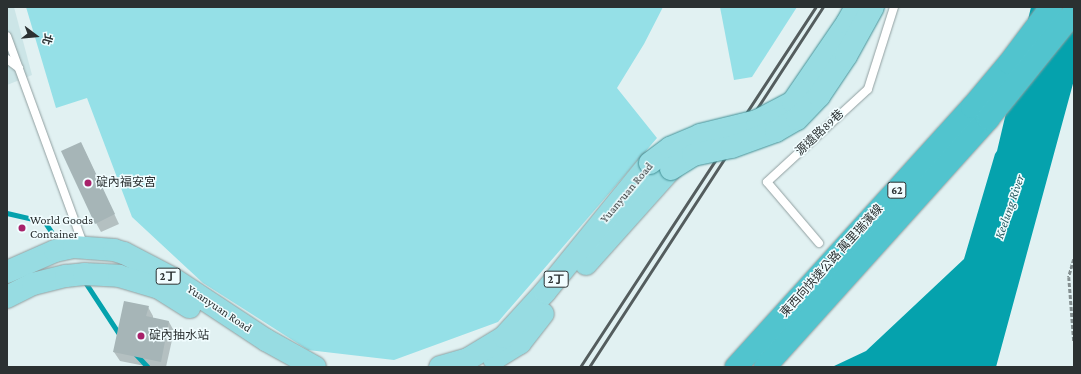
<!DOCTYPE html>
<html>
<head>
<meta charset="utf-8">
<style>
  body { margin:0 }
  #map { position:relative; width:1081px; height:374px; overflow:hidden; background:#e1f1f2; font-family:"Crimson Pro","Noto Sans TC",serif }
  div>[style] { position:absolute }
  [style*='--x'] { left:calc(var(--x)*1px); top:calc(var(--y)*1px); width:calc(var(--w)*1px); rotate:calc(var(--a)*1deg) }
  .built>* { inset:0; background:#cce5e7 }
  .green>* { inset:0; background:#95e0e7 }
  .water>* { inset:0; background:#05a2ad }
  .shadow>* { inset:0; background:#0003 }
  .stream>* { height:4.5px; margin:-2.25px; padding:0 2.25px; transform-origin:2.25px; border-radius:2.25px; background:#05a2ad }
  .building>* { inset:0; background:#a6b5b7 }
  .path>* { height:2.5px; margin-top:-1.25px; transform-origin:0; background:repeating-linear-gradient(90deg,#859091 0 4px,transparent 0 6px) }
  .roads { filter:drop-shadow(0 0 1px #909fa0) drop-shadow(0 0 1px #909fa0) }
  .lane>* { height:8px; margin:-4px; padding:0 4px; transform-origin:4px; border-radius:4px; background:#fff }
  .primary>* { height:22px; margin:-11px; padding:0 11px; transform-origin:11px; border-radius:11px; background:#97dce2 }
  .highway>* { height:22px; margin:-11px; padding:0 11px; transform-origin:11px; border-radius:11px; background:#51c4ce }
  .rail>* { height:3px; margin:-1.5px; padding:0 1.5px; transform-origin:1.5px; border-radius:1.5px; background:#545d5e }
  .bridges { filter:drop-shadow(0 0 1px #449197) drop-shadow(0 0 1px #449197) }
  .primary-bridge>* { height:22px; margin:-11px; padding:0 11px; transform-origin:11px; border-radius:11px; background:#97dce2 }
  .dots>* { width:11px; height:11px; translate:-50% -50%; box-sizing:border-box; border:2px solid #f1fdff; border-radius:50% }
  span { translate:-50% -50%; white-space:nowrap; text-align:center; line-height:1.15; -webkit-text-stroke:3px #f1fdff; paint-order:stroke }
  .shield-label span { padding:1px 3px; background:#f1fdff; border:1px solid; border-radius:3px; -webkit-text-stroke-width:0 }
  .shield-label { font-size:11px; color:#2b3132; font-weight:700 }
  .street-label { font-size:12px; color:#2b3132 }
  .poi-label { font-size:12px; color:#2b3132 }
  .left { translate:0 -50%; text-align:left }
  .water-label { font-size:13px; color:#295d62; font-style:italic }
  .frame { position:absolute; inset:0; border:8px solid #2b3132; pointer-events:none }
  .north { position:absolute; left:16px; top:16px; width:40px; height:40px; -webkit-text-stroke:3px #f1fdff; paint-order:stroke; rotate:106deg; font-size:11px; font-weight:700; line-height:16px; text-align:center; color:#2b3132 }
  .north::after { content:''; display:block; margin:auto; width:14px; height:18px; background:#2b3132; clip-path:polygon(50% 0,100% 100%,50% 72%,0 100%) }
</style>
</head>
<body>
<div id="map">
  <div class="built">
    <i style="clip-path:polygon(7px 7px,14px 7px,32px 75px,7px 85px)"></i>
  </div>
  <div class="green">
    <i style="clip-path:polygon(26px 7px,663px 7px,644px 44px,617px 88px,657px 138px,498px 322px,394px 360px,308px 350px,203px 283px,132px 217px,87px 98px,56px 108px)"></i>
    <i style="clip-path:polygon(720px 7px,797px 7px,752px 77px,734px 80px)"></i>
  </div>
  <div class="water">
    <i style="clip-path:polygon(1031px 7px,1074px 7px,1074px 80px,996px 367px,832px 367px,866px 351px,964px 259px,995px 154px,997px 151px)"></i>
  </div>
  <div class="shadow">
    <i style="clip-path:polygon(81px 143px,119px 224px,101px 232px,96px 223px)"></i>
    <i style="clip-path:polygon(148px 307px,153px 316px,153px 319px,169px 322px,174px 331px,166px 367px,150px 367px,120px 361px,114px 352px)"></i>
  </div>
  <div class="stream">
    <i style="--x:7;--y:213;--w:39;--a:13"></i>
    <i style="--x:45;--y:222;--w:18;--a:56"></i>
    <i style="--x:86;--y:283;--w:62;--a:56.8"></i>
    <i style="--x:135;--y:353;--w:19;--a:47"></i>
  </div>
  <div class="building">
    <i style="clip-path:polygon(81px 142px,115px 214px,95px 224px,61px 151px)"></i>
    <i style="clip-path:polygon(124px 301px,149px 306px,146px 316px,169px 321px,161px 362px,113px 352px)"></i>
  </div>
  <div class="path">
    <i style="--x:1074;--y:259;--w:19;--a:106"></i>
    <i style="--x:1069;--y:277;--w:65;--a:85.6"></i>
  </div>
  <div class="roads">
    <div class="lane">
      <i style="--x:7;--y:36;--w:224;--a:69.9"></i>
      <i style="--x:7;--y:59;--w:15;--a:37"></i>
      <i style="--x:819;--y:243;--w:80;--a:-130.4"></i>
      <i style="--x:767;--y:182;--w:137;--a:-42.6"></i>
      <i style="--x:868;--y:89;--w:86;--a:-72.4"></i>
    </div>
    <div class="primary">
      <i style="--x:586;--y:264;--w:127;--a:-48.2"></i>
      <i style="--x:7;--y:272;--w:52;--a:-23.6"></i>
      <i style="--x:55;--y:251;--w:19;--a:-12"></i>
      <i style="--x:74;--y:247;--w:40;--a:4.3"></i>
      <i style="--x:114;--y:250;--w:10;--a:17"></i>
      <i style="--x:124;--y:253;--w:54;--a:27.5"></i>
      <i style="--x:172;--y:278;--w:113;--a:33.4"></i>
      <i style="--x:266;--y:340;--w:56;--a:28.9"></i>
      <i style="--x:7;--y:297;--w:29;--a:-27"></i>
      <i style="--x:33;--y:284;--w:34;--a:-14"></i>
      <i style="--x:66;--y:276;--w:18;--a:-6"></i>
      <i style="--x:84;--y:274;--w:35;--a:3"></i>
      <i style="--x:119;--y:276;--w:42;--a:16.7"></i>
      <i style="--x:159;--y:288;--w:36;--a:32"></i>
      <i style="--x:494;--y:359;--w:31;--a:-32"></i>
      <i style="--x:520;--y:343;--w:37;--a:-52"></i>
      <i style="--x:440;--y:367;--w:29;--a:-16"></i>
      <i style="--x:468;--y:359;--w:42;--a:-31.4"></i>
      <i style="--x:504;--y:337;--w:61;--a:-47.7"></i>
      <i style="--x:545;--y:292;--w:166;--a:-50.9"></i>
    </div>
    <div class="highway">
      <i style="--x:736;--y:367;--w:351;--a:-47.8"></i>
      <i style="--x:972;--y:107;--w:57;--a:-49.9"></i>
      <i style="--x:1009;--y:63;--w:70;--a:-53.1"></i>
      <i style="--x:765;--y:367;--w:334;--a:-48"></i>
      <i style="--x:988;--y:119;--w:137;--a:-51.2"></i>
    </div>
  </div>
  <div class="rail">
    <i style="--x:580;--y:367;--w:430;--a:-56.8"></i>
    <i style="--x:589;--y:367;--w:429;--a:-57"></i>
  </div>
  <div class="bridges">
    <div class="primary-bridge">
      <i style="--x:650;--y:163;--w:25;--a:-37"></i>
      <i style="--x:670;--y:148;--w:33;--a:-23"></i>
      <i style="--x:700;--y:135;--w:59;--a:-13.8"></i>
      <i style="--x:757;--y:121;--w:41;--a:-27.8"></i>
      <i style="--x:793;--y:102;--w:96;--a:-55.6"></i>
      <i style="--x:847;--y:23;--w:18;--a:-61"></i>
      <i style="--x:671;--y:169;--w:26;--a:-32"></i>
      <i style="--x:693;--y:155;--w:40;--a:-12"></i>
      <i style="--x:732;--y:147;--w:47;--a:-20"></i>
      <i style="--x:776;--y:131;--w:24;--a:-30"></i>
      <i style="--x:797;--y:119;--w:32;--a:-46"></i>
      <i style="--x:819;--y:96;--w:48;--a:-56"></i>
      <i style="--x:846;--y:56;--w:56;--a:-61.1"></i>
    </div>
  </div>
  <div class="dots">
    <i style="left:88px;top:183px;background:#a8226a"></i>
    <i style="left:22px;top:228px;background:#a8226a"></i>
    <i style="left:141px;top:336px;background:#a8226a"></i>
  </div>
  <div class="shield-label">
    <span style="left:897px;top:190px">62</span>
    <span style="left:168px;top:276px">2丁</span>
    <span style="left:556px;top:279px">2丁</span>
  </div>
  <div class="street-label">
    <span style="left:820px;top:133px;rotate:-43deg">源遠路89巷</span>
    <span style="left:627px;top:193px;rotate:-50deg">Yuanyuan Road</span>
    <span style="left:832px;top:261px;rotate:-48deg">東西向快速公路 萬里瑞濱線</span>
    <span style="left:219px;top:309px;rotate:34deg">Yuanyuan Road</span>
  </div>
  <div class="poi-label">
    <span class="left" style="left:96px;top:183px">碇內福安宮</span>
    <span class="left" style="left:30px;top:228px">World Goods<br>Container</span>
    <span class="left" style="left:149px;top:336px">碇內抽水站</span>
  </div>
  <div class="water-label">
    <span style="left:1010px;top:207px;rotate:-71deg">Keelung River</span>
  </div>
  <div class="frame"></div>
  <div class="north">北</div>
</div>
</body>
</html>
